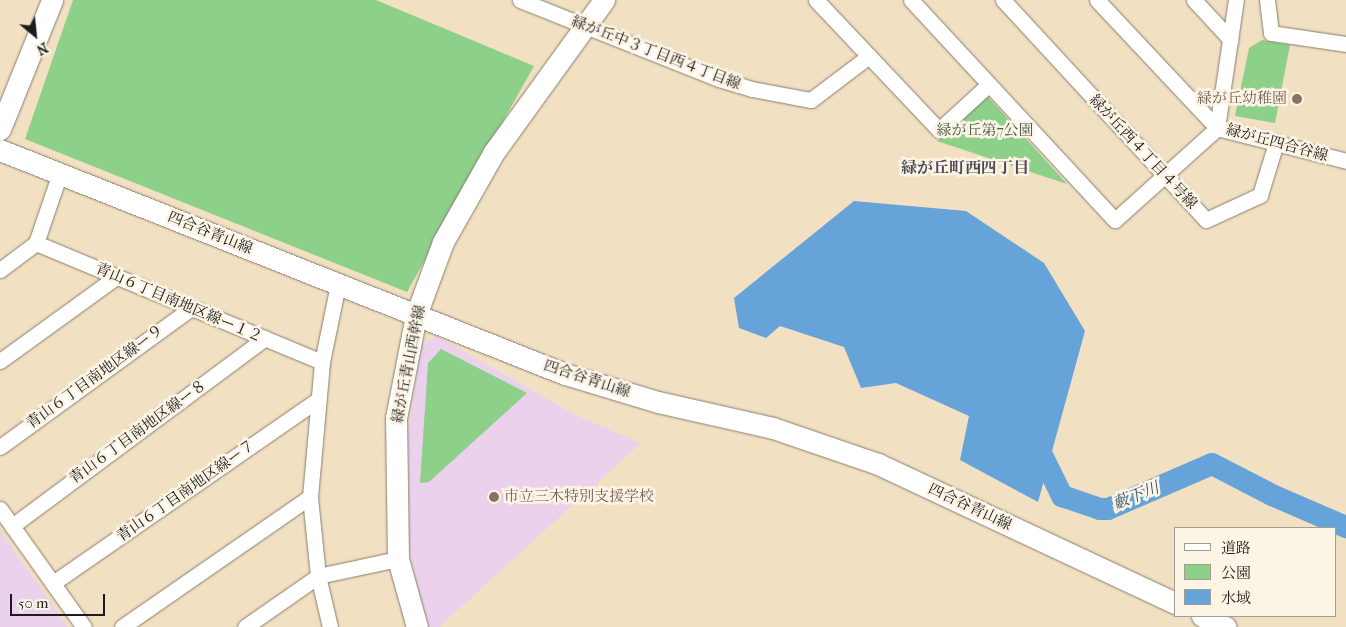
<!DOCTYPE html>
<html>
<head>
<meta charset="utf-8">
<style>
  body { margin:0 }
  #map { position:relative; width:1346px; height:627px; overflow:hidden; background:#f2e0c2; font-family:"IM FELL French Canon","Noto Serif JP",serif }
  div>[style] { position:absolute }
  [style*='--x'] { left:calc(var(--x)*1px); top:calc(var(--y)*1px); width:calc(var(--w)*1px); rotate:calc(var(--a)*1deg) }
  .built>* { inset:0; background:#ebd1ec }
  .green>* { inset:0; background:#8cd089 }
  .water>* { inset:0; background:#66a3d8 }
  .river>* { height:22px; margin:-11px; padding:0 11px; transform-origin:11px; border-radius:11px; background:#66a3d8 }
  .roads { filter:drop-shadow(0 0 1px #877e6f) drop-shadow(0 0 1px #877e6f) }
  .street>* { height:15px; margin:-7.5px; padding:0 7.5px; transform-origin:7.5px; border-radius:7.5px; background:#fff }
  .secondary>* { height:21px; margin:-10.5px; padding:0 10.5px; transform-origin:10.5px; border-radius:10.5px; background:#fff }
  .dots>* { width:14px; height:14px; translate:-50% -50%; box-sizing:border-box; border:2px solid #fcf5e5; border-radius:50% }
  span { translate:-50% -50%; white-space:nowrap; text-align:center; line-height:1.15; -webkit-text-stroke:5px #fcf5e5; paint-order:stroke }
  .street-label { font-size:15px; color:#1c1c1c }
  .education-label { font-size:15px; color:#785e54 }
  .right { translate:-100% -50%; text-align:right }
  .left { translate:0 -50%; text-align:left }
  .park-label { font-size:15px; color:#435b42 }
  .neighbourhood-label { font-size:16px; color:#4c495a; font-weight:700 }
  .water-label { font-size:16px; color:#3d5971; font-style:italic }
  .legend { position:absolute; left:1174px; top:527px; width:162px; height:90px; box-sizing:border-box; background:#fcf5e5; border:1px solid #a29e95; margin:0; padding:6px 9px; list-style:none; font-size:15px; color:#1c1c1c }
  .legend li { display:flex; align-items:center; gap:10px; height:25px }
  .legend b { width:25px; border:1px solid #a29e95 }
  .north { position:absolute; left:10px; top:10px; width:50px; height:50px; -webkit-text-stroke:4px #fcf5e5; paint-order:stroke; rotate:152deg; font-size:14px; font-weight:700; line-height:20px; text-align:center; color:#1c1c1c }
  .north::after { content:''; display:block; margin:auto; width:18px; height:22px; background:#1c1c1c; clip-path:polygon(50% 0,100% 100%,50% 72%,0 100%) }
  .scale { position:absolute; left:10px; top:594px; width:95px; height:22px; box-sizing:border-box; border:2px solid #1c1c1c; border-top:0; padding-left:6px; font-size:15px; line-height:18px; white-space:nowrap; color:#1c1c1c; -webkit-text-stroke:4px #fcf5e5; paint-order:stroke }
</style>
</head>
<body>
<div id="map">
  <div class="built">
    <i style="clip-path:polygon(437px 336px,577px 416px,641px 443px,439px 627px,426px 627px,408px 545px,406px 450px,420px 346px)"></i>
    <i style="clip-path:polygon(0 531px,68px 627px,0 627px)"></i>
  </div>
  <div class="green">
    <i style="clip-path:polygon(73px 0,376px 0,534px 66px,407px 292px,25px 139px)"></i>
    <i style="clip-path:polygon(1262px 40px,1290px 45px,1275px 123px,1235px 116px,1249px 48px)"></i>
    <i style="clip-path:polygon(987px 96px,1067px 184px,937px 141px)"></i>
    <i style="clip-path:polygon(441px 349px,527px 393px,429px 482px,420px 483px,428px 363px)"></i>
  </div>
  <div class="water">
    <i style="clip-path:polygon(854px 201px,966px 211px,1044px 263px,1085px 331px,1038px 502px,960px 460px,969px 416px,896px 383px,861px 388px,844px 347px,780px 326px,766px 338px,739px 328px,734px 298px)"></i>
  </div>
  <div class="river">
    <i style="--x:1034;--y:439;--w:64;--a:63.8"></i>
    <i style="--x:1062;--y:496;--w:40;--a:18.9"></i>
    <i style="--x:1100;--y:509;--w:8;--a:0"></i>
    <i style="--x:1108;--y:509;--w:113;--a:-23.4"></i>
    <i style="--x:1212;--y:464;--w:68;--a:27.3"></i>
    <i style="--x:1272;--y:495;--w:81;--a:23.4"></i>
  </div>
  <div class="roads">
    <div class="street">
      <i style="--x:520;--y:0;--w:214;--a:21.7"></i>
      <i style="--x:719;--y:79;--w:34;--a:17"></i>
      <i style="--x:752;--y:89;--w:60;--a:10.6"></i>
      <i style="--x:811;--y:100;--w:73;--a:-37.2"></i>
      <i style="--x:816;--y:0;--w:179;--a:46.6"></i>
      <i style="--x:939;--y:130;--w:67;--a:-42.6"></i>
      <i style="--x:911;--y:0;--w:300;--a:47.2"></i>
      <i style="--x:1115;--y:220;--w:137;--a:-42"></i>
      <i style="--x:1003;--y:0;--w:299;--a:47.3"></i>
      <i style="--x:1206;--y:220;--w:60;--a:-24.8"></i>
      <i style="--x:1260;--y:195;--w:54;--a:-72.9"></i>
      <i style="--x:1097;--y:0;--w:175;--a:46.8"></i>
      <i style="--x:1194;--y:0;--w:54;--a:47.2"></i>
      <i style="--x:1267;--y:0;--w:33;--a:83"></i>
      <i style="--x:1271;--y:33;--w:76;--a:8.3"></i>
      <i style="--x:1217;--y:128;--w:133;--a:14.3"></i>
      <i style="--x:1217;--y:128;--w:129;--a:-81.6"></i>
      <i style="--x:36;--y:243;--w:310;--a:22.6"></i>
      <i style="--x:0;--y:270;--w:45;--a:-36.9"></i>
      <i style="--x:36;--y:243;--w:74;--a:-71.1"></i>
      <i style="--x:0;--y:361;--w:143;--a:-35.9"></i>
      <i style="--x:0;--y:447;--w:236;--a:-36"></i>
      <i style="--x:0;--y:509;--w:145;--a:54.6"></i>
      <i style="--x:12;--y:526;--w:315;--a:-36.6"></i>
      <i style="--x:53;--y:583;--w:323;--a:-34.7"></i>
      <i style="--x:122;--y:627;--w:229;--a:-34.7"></i>
      <i style="--x:245;--y:627;--w:89;--a:-34.9"></i>
      <i style="--x:318;--y:576;--w:82;--a:-12"></i>
      <i style="--x:330;--y:627;--w:52;--a:-103.2"></i>
      <i style="--x:318;--y:576;--w:79;--a:-95.8"></i>
      <i style="--x:310;--y:497;--w:136;--a:-84.9"></i>
      <i style="--x:322;--y:362;--w:80;--a:-78.4"></i>
    </div>
    <div class="secondary">
      <i style="--x:0;--y:129;--w:139;--a:-68"></i>
      <i style="--x:0;--y:150;--w:608;--a:21.63"></i>
      <i style="--x:565;--y:374;--w:97;--a:16.8"></i>
      <i style="--x:658;--y:402;--w:118;--a:12.7"></i>
      <i style="--x:773;--y:428;--w:111;--a:18.9"></i>
      <i style="--x:878;--y:464;--w:328;--a:25.1"></i>
      <i style="--x:1202;--y:616;--w:26;--a:25"></i>
      <i style="--x:417;--y:627;--w:71;--a:-105.6"></i>
      <i style="--x:398;--y:559;--w:141;--a:-90.8"></i>
      <i style="--x:396;--y:418;--w:105;--a:-79"></i>
      <i style="--x:416;--y:315;--w:78;--a:-69.7"></i>
      <i style="--x:443;--y:242;--w:103;--a:-60.5"></i>
      <i style="--x:494;--y:152;--w:188;--a:-54.1"></i>
    </div>
  </div>
  <div class="dots">
    <i style="left:1297px;top:99px;background:#8d6e63"></i>
    <i style="left:494px;top:497px;background:#8d6e63"></i>
  </div>
  <div class="street-label">
    <span style="left:656px;top:53px;rotate:21deg">緑が丘中３丁目西４丁目線</span>
    <span style="left:1277px;top:143px;rotate:15deg">緑が丘四合谷線</span>
    <span style="left:1143px;top:152px;rotate:47deg">緑が丘西４丁目４号線</span>
    <span style="left:210px;top:233px;rotate:22deg">四合谷青山線</span>
    <span style="left:179px;top:303px;rotate:23deg">青山６丁目南地区線ー１２</span>
    <span style="left:409px;top:364px;rotate:-79deg">緑が丘青山西幹線</span>
    <span style="left:95px;top:377px;rotate:-36deg">青山６丁目南地区線ー９</span>
    <span style="left:587px;top:379px;rotate:18deg">四合谷青山線</span>
    <span style="left:138px;top:432px;rotate:-36deg">青山６丁目南地区線ー８</span>
    <span style="left:186px;top:491px;rotate:-35deg">青山６丁目南地区線ー７</span>
    <span style="left:970px;top:507px;rotate:25deg">四合谷青山線</span>
  </div>
  <div class="education-label">
    <span class="right" style="left:1287px;top:99px">緑が丘幼稚園</span>
    <span class="left" style="left:504px;top:497px">市立三木特別支援学校</span>
  </div>
  <div class="park-label">
    <span style="left:985px;top:131px">緑が丘第7公園</span>
  </div>
  <div class="neighbourhood-label">
    <span style="left:965px;top:168px">緑が丘町西四丁目</span>
  </div>
  <div class="water-label">
    <span style="left:1136px;top:496px;rotate:-22deg">藪下川</span>
  </div>
  <ul class="legend">
  <li><b style="height:6px;background:#fff"></b>道路</li>
  <li><b style="height:14px;background:#8cd089"></b>公園</li>
  <li><b style="height:14px;background:#66a3d8"></b>水域</li>
  </ul>
  <div class="north">N</div>
  <div class="scale">50 m</div>
</div>
</body>
</html>
